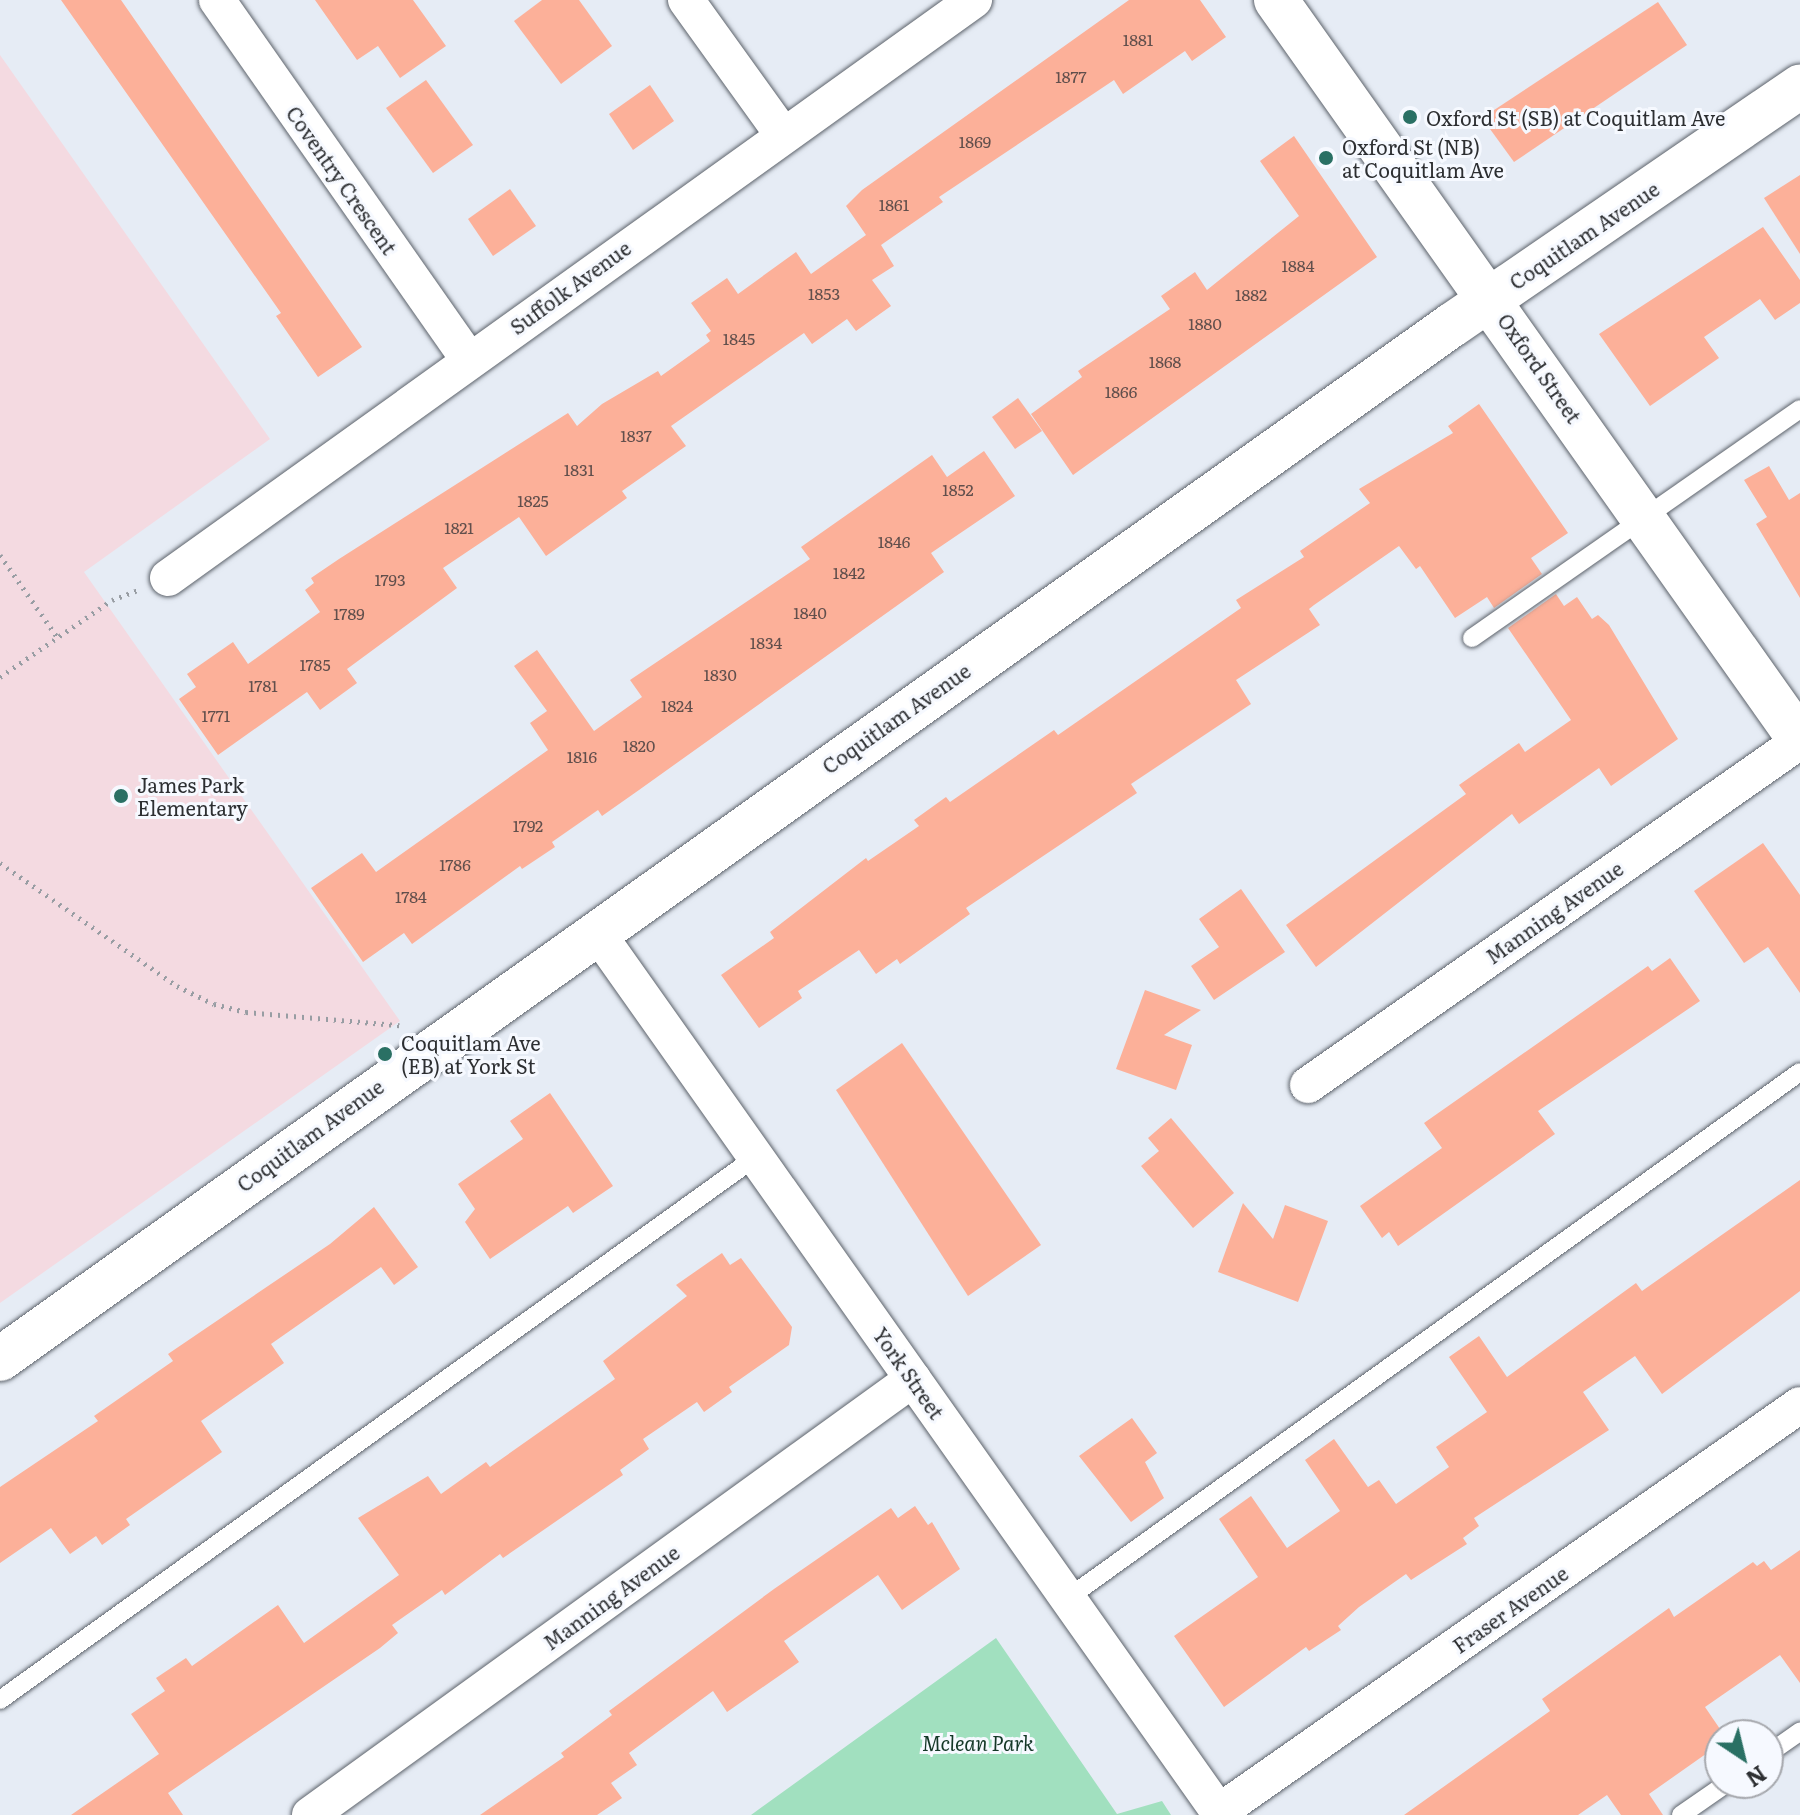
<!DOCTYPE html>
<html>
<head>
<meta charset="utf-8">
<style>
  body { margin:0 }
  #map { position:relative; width:1800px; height:1815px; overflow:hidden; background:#e6ecf5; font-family:Literata,serif }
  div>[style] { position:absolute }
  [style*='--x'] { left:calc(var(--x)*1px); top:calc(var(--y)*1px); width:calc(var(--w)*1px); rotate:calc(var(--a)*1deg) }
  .education>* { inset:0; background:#f4dae1 }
  .green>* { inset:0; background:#a1e0bf }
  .building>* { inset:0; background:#fcb099 }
  .path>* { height:5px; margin-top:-2.5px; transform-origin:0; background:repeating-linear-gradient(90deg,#989da3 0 2px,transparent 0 8px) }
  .roads { filter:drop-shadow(0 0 2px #5d636b) drop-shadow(0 0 2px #5d636b) }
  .service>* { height:18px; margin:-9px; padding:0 9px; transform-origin:9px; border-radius:9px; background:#fff }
  .minor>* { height:36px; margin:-18px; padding:0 18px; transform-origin:18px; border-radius:18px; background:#fff }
  .tertiary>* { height:44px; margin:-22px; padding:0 22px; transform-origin:22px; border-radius:22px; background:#fff }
  .secondary>* { height:44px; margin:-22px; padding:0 22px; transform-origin:22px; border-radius:22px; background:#fff }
  .dots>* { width:22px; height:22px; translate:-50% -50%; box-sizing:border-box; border:4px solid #f6f9ff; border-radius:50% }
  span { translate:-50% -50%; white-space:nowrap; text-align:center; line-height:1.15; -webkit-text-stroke:6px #f6f9ff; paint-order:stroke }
  .number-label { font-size:16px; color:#614f4c }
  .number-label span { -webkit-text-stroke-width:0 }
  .poi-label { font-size:20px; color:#2d2f32 }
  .left { translate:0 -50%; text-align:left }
  .street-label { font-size:20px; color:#2d2f32 }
  .park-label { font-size:20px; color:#143727; font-style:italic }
  .north { position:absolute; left:1704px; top:1719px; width:80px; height:80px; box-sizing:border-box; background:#f6f9ff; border:2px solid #a6a8ad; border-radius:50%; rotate:145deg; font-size:22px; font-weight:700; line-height:32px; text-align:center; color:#2d2f32 }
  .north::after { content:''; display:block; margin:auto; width:28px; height:36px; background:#2a7064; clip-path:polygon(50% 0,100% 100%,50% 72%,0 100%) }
</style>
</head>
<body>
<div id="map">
  <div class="education">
    <i style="clip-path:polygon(0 55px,270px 439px,84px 572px,400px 1021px,0 1303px)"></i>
  </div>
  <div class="green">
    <i style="clip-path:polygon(996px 1638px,1117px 1814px,1162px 1801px,1171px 1815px,751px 1815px)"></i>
  </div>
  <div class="building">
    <i style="clip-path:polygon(61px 0,121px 0,362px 347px,318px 377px,276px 316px,281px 313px)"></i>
    <i style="clip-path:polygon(315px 0,413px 0,446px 46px,400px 78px,378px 46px,357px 60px)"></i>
    <i style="clip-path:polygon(542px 0,579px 0,612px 46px,561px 84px,514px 21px)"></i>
    <i style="clip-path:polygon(1129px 0,1200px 0,1226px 37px,1192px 61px,1185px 51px,1123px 94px,1114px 80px,939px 197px,943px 202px,881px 245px,894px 266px,872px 280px,891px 306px,856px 331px,847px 319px,812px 344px,804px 333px,671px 426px,686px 446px,622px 491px,627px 498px,546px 556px,519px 517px,443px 568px,457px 588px,347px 669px,357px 683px,320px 710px,307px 692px,218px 755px,179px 699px,196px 687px,187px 674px,233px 642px,248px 664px,320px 612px,305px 590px,314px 583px,311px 578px,339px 559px,568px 413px,577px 426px,602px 404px,658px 371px,661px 376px,710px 341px,706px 335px,711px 331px,691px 303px,727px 278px,738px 294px,796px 252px,811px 274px,866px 235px,846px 206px,862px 190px)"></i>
    <i style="clip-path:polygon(1658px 2px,1687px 45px,1514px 162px,1482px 118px)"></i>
    <i style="clip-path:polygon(426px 80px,473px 145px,433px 173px,386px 108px)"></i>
    <i style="clip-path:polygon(650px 85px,674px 121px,633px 150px,609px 114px)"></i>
    <i style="clip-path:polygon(1294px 136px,1377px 257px,1073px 475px,1031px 414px,1082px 377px,1078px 371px,1170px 309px,1161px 296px,1195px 272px,1207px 290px,1299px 216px,1260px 161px)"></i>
    <i style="clip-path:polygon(1800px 175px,1800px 254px,1764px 198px)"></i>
    <i style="clip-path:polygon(510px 189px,536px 226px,493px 256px,468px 219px)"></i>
    <i style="clip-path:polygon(1763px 227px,1800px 280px,1800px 303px,1775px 320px,1760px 299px,1704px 337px,1719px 358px,1650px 406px,1599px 334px)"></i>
    <i style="clip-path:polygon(1018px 398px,1042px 431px,1015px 449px,992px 417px)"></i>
    <i style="clip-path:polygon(1479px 404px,1568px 533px,1531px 558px,1542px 574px,1494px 608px,1487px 597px,1455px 618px,1420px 566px,1416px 569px,1399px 546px,1314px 605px,1309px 609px,1320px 625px,1236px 680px,1251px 704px,1131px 784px,1137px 793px,966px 908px,970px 914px,900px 964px,897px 959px,876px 974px,859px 950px,798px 991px,802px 998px,759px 1028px,721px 975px,774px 938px,770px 932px,866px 858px,868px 861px,919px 826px,914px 820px,946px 797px,950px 802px,1054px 730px,1058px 735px,1241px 608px,1236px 600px,1304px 557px,1300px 551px,1370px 503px,1359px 489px,1453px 433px,1448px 426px)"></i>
    <i style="clip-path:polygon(984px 451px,1015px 496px,931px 553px,944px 572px,639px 790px,602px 816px,598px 810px,552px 842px,555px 847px,522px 869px,520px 866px,412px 944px,404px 933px,363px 962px,311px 888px,362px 853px,376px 872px,548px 750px,530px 723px,547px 711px,514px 666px,537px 650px,594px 731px,642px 697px,630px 680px,810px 559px,801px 547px,932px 455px,947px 477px)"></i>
    <i style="clip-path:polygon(1769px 466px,1789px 500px,1800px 493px,1800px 598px,1756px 524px,1767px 517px,1744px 480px)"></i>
    <i style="clip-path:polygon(1556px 594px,1564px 606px,1577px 597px,1592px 619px,1598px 615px,1609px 625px,1678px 739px,1611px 786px,1599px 768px,1519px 824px,1512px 814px,1316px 967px,1286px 925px,1466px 794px,1459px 785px,1519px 743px,1525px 752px,1571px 720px,1508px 628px)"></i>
    <i style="clip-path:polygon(1763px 843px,1800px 895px,1800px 993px,1768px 947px,1744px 963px,1694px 891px)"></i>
    <i style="clip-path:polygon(1241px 889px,1285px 952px,1214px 1000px,1191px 966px,1219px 947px,1199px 919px)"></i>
    <i style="clip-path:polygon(1670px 958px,1700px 1001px,1538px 1111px,1555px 1134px,1398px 1246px,1389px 1232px,1382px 1238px,1360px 1206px,1442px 1148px,1424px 1123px,1648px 966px,1652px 971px)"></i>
    <i style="clip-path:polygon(1145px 990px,1201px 1010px,1164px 1035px,1192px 1045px,1176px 1090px,1116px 1069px)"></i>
    <i style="clip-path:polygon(902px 1043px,1041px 1245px,968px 1296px,836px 1090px)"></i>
    <i style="clip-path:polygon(550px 1093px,613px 1186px,573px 1213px,568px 1206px,490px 1259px,465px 1222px,475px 1209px,458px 1184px,523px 1139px,510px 1121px)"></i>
    <i style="clip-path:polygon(1171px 1118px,1234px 1193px,1193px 1228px,1141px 1166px,1159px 1151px,1148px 1138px)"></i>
    <i style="clip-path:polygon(1800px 1180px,1800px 1291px,1662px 1394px,1635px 1356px,1583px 1392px,1609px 1430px,1474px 1518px,1479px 1526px,1463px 1538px,1467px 1544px,1411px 1580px,1406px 1574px,1359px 1607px,1338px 1626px,1341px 1630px,1309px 1651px,1306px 1647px,1224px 1707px,1174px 1636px,1258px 1577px,1219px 1519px,1251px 1496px,1287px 1548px,1340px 1511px,1305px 1460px,1334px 1439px,1368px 1487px,1379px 1480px,1396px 1504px,1449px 1467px,1436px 1447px,1487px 1412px,1449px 1357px,1479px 1336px,1507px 1377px,1636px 1283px,1642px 1291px)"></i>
    <i style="clip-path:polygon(1243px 1203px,1273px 1239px,1285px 1205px,1328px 1221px,1298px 1302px,1218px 1272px)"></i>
    <i style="clip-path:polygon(374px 1207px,418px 1267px,394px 1285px,381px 1267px,271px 1344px,284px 1363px,201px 1421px,222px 1452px,126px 1519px,130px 1525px,102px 1545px,96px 1536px,70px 1554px,51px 1528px,0 1563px,0 1487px,98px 1421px,94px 1416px,173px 1361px,168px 1354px,330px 1244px)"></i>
    <i style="clip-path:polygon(722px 1253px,730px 1265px,741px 1258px,773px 1301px,792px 1327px,789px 1345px,729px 1387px,732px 1392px,704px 1412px,697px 1402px,643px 1439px,649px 1449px,620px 1470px,623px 1475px,503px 1558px,500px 1554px,445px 1595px,442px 1590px,392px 1625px,398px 1633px,380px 1648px,168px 1793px,183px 1815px,71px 1815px,159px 1754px,131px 1714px,165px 1691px,156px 1678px,186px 1658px,192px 1666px,278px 1605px,304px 1643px,399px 1575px,358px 1518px,428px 1476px,441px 1494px,486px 1462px,490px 1467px,615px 1379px,603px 1361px,687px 1296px,676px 1285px)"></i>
    <i style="clip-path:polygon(1132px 1418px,1157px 1453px,1145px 1462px,1164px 1498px,1131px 1522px,1079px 1456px)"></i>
    <i style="clip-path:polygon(915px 1506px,928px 1525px,932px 1522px,960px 1569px,902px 1610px,878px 1575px,784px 1641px,799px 1662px,727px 1712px,713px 1691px,629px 1753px,637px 1765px,611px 1783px,622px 1798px,597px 1815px,480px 1815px,564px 1757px,561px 1753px,612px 1715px,609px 1711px,774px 1589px,891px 1508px,898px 1518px)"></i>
    <i style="clip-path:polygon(1800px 1550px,1800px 1683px,1780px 1655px,1705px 1707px,1720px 1729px,1720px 1744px,1649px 1794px,1663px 1815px,1621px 1815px,1607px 1795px,1578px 1815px,1404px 1815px,1550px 1711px,1542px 1699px,1669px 1608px,1674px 1617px,1753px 1562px,1757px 1566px,1764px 1561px,1771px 1570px)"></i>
  </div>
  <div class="path">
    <i style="--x:0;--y:555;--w:101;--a:55.1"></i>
    <i style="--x:0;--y:677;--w:136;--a:-34.5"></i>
    <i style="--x:112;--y:600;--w:28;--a:-21"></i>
    <i style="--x:0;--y:863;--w:216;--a:34.8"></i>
    <i style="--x:177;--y:986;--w:41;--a:25.9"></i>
    <i style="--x:214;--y:1004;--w:33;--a:14"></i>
    <i style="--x:246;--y:1012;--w:154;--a:4.9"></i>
  </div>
  <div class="roads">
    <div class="service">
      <i style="--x:1472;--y:638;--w:400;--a:-34.9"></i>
      <i style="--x:1068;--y:1598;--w:901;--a:-35.7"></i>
      <i style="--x:0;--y:1700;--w:932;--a:-35.7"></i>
      <i style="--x:1768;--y:1754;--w:39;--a:-35"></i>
      <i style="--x:1681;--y:1815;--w:56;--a:-34.8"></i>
    </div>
    <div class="minor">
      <i style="--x:217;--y:0;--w:439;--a:55"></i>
      <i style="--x:686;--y:0;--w:166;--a:54.3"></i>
      <i style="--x:168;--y:578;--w:992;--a:-35.65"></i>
      <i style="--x:596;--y:931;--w:1083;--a:54.74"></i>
      <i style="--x:1308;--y:1085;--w:600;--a:-34.96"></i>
      <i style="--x:1219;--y:1812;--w:709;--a:-35.01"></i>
      <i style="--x:310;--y:1815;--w:744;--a:-35.87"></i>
    </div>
    <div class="tertiary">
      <i style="--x:0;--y:1359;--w:1783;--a:-35.46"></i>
      <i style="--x:1452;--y:325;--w:422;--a:-34.4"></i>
    </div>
    <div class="secondary">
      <i style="--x:1276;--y:0;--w:907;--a:54.7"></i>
    </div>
  </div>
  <div class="dots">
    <i style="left:1410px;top:117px;background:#2a7064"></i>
    <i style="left:1326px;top:158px;background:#2a7064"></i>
    <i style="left:121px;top:796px;background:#2a7064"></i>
    <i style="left:385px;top:1054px;background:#2a7064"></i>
  </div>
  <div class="number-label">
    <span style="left:1138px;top:39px">1881</span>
    <span style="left:1071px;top:76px">1877</span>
    <span style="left:975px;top:141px">1869</span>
    <span style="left:894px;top:204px">1861</span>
    <span style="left:1298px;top:265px">1884</span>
    <span style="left:824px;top:293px">1853</span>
    <span style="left:1251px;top:294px">1882</span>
    <span style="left:1205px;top:323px">1880</span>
    <span style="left:739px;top:338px">1845</span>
    <span style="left:1165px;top:361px">1868</span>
    <span style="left:1121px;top:391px">1866</span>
    <span style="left:636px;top:435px">1837</span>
    <span style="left:579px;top:469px">1831</span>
    <span style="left:958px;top:489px">1852</span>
    <span style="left:533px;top:500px">1825</span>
    <span style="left:459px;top:527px">1821</span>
    <span style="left:894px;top:541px">1846</span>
    <span style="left:849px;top:572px">1842</span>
    <span style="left:390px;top:579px">1793</span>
    <span style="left:810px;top:612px">1840</span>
    <span style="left:349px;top:613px">1789</span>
    <span style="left:766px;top:642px">1834</span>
    <span style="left:315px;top:664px">1785</span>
    <span style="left:720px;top:674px">1830</span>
    <span style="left:263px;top:685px">1781</span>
    <span style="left:677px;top:705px">1824</span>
    <span style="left:216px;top:715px">1771</span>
    <span style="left:639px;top:745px">1820</span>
    <span style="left:582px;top:756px">1816</span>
    <span style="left:528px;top:825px">1792</span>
    <span style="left:455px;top:864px">1786</span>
    <span style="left:411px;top:896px">1784</span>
  </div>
  <div class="poi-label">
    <span class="left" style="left:1426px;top:117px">Oxford St (SB) at Coquitlam Ave</span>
    <span class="left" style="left:1342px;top:158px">Oxford St (NB)<br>at Coquitlam Ave</span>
    <span class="left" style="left:137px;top:796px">James Park<br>Elementary</span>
    <span class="left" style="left:401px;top:1054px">Coquitlam Ave<br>(EB) at York St</span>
  </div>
  <div class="street-label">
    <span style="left:342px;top:180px;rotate:55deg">Coventry Crescent</span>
    <span style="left:1584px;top:235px;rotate:-34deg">Coquitlam Avenue</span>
    <span style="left:570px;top:287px;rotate:-36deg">Suffolk Avenue</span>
    <span style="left:1540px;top:368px;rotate:55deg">Oxford Street</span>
    <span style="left:896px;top:718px;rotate:-35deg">Coquitlam Avenue</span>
    <span style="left:1554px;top:912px;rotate:-35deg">Manning Avenue</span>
    <span style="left:310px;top:1135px;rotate:-36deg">Coquitlam Avenue</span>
    <span style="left:909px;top:1373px;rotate:55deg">York Street</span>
    <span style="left:611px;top:1597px;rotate:-36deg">Manning Avenue</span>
    <span style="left:1510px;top:1609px;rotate:-35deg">Fraser Avenue</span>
  </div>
  <div class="park-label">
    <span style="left:978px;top:1742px">Mclean Park</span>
  </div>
  <div class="north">N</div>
</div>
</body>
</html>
